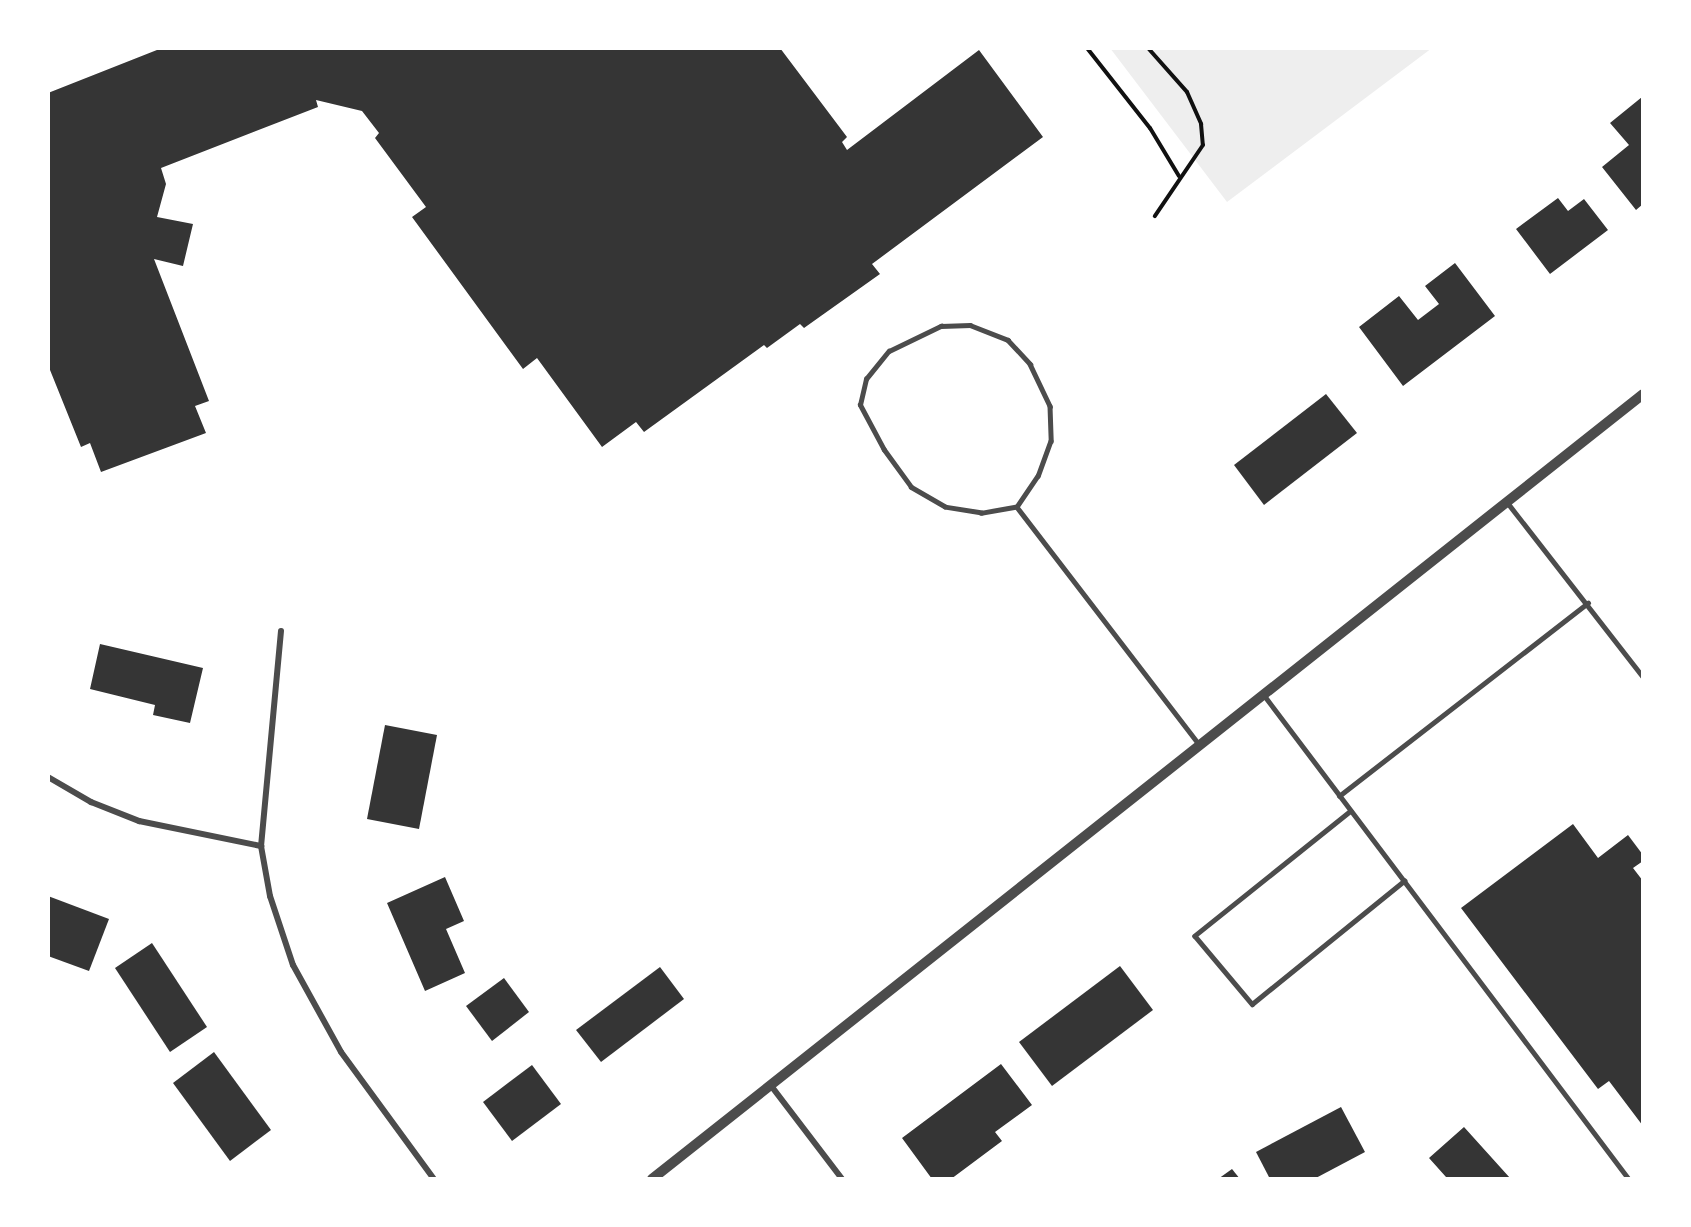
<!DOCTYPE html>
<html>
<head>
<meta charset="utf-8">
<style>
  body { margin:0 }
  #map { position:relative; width:1691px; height:1227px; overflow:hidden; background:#fff; font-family:"PT Sans",sans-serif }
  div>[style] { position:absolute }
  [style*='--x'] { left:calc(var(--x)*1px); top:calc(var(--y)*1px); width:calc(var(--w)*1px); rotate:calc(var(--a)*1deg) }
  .green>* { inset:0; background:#eee }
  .building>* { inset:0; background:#353535 }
  .path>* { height:4px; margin:-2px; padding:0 2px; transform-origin:2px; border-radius:2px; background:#111 }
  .service>* { height:4.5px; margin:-2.25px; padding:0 2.25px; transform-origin:2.25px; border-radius:2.25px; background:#4c4c4c }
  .minor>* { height:6px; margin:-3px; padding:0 3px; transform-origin:3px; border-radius:3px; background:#4c4c4c }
  .tertiary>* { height:10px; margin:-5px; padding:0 5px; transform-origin:5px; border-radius:5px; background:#4c4c4c }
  span { translate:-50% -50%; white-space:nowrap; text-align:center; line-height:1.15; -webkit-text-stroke:4.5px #fff; paint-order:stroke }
  .frame { position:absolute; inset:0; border:50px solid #fff; pointer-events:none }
</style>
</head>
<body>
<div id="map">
  <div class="green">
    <i style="clip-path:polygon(1110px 48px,1432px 48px,1227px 202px)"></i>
  </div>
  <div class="building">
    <i style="clip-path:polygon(162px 48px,780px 48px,847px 137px,842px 142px,847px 150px,979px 50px,1043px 137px,872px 264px,880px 274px,804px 328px,800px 324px,767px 348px,764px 345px,644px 432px,636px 422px,602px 447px,537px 358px,523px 369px,412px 217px,426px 207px,375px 138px,379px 133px,362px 111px,316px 100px,318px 107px,161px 168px,166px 184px,157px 217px,193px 224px,183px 266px,154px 259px,209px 401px,195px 406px,206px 433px,101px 472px,90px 443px,81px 447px,48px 365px,48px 93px)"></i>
    <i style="clip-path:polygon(1642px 97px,1643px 204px,1636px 210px,1602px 167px,1629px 145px,1610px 123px)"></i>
    <i style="clip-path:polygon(1558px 198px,1568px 211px,1584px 199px,1608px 230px,1550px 274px,1516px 229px)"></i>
    <i style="clip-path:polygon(1455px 263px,1495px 316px,1403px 386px,1359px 327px,1399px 296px,1418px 320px,1439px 304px,1425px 286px)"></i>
    <i style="clip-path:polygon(1326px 394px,1357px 433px,1264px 505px,1234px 465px)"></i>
    <i style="clip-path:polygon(100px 644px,203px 668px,190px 723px,153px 715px,155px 705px,90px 689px)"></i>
    <i style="clip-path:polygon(385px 725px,437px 735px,419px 829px,367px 819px)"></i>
    <i style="clip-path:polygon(1573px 824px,1598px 858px,1628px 835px,1643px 855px,1643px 861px,1633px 868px,1643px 881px,1643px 1126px,1609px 1081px,1598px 1089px,1461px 908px)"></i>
    <i style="clip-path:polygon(445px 877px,464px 921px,446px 929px,465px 973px,425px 991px,387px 903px)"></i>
    <i style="clip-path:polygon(48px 896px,109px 919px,89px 971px,48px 956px)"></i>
    <i style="clip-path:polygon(152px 943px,207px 1027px,170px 1052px,115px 968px)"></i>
    <i style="clip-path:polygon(1120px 966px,1153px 1010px,1052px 1086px,1019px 1042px)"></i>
    <i style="clip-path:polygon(660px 967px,684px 999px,601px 1062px,576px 1030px)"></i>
    <i style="clip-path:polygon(504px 978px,529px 1012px,492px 1041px,466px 1006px)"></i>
    <i style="clip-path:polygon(214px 1052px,271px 1130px,230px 1161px,173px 1083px)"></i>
    <i style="clip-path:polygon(1001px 1064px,1032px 1105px,995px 1132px,1002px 1141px,951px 1179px,932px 1179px,902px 1138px)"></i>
    <i style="clip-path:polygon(532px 1065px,561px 1104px,512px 1141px,483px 1102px)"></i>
    <i style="clip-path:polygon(1341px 1107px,1365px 1152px,1314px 1179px,1270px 1179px,1256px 1152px)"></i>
    <i style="clip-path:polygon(1464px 1127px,1510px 1178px,1508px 1179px,1443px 1179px,1446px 1177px,1429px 1158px)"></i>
    <i style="clip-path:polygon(1232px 1169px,1240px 1179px,1218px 1179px)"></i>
  </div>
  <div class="path">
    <i style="--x:1087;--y:48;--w:102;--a:51.8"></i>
    <i style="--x:1150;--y:128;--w:56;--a:58.9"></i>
    <i style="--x:1148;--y:48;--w:59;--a:48.4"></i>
    <i style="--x:1187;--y:92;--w:35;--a:66"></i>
    <i style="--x:1201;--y:124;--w:21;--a:85"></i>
    <i style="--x:1203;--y:145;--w:86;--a:124.1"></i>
  </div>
  <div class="service">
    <i style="--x:970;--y:325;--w:41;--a:21.5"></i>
    <i style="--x:1008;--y:340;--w:33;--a:47"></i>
    <i style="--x:1030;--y:364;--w:47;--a:64.5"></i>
    <i style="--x:1050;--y:406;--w:35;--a:88"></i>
    <i style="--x:1051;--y:441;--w:37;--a:110"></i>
    <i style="--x:1038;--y:476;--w:37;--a:124"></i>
    <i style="--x:1017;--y:507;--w:36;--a:170"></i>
    <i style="--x:982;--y:513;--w:37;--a:-171"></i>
    <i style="--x:945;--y:507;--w:39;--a:-150"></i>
    <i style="--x:911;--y:487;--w:46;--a:-126.1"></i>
    <i style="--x:884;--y:450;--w:51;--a:-118.1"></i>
    <i style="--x:860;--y:405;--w:27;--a:-77"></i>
    <i style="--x:866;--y:379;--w:36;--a:-51"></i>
    <i style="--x:889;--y:351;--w:58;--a:-25.7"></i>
    <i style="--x:941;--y:326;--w:29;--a:-2"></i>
    <i style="--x:1507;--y:502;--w:222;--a:52.1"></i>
    <i style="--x:1017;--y:507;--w:299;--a:52.5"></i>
    <i style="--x:1264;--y:695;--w:606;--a:52.98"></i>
    <i style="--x:1339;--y:796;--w:315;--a:-37.8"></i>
    <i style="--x:1351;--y:811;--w:200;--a:141.3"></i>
    <i style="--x:1195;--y:936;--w:89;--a:50"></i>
    <i style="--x:1252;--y:1004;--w:196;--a:-39"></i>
  </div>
  <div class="minor">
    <i style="--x:281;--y:631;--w:216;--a:95.3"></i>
    <i style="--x:261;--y:846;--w:51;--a:79.8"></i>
    <i style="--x:270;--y:896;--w:73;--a:71.6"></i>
    <i style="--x:293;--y:965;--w:99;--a:61.1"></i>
    <i style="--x:341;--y:1052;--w:157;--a:53.8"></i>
    <i style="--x:48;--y:777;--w:50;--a:30.2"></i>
    <i style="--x:91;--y:802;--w:52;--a:21.6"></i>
    <i style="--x:139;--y:821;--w:125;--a:11.6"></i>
    <i style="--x:772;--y:1087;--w:116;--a:52.7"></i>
  </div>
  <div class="tertiary">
    <i style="--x:652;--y:1179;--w:1264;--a:-38.38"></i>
  </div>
  <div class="frame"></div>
</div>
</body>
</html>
